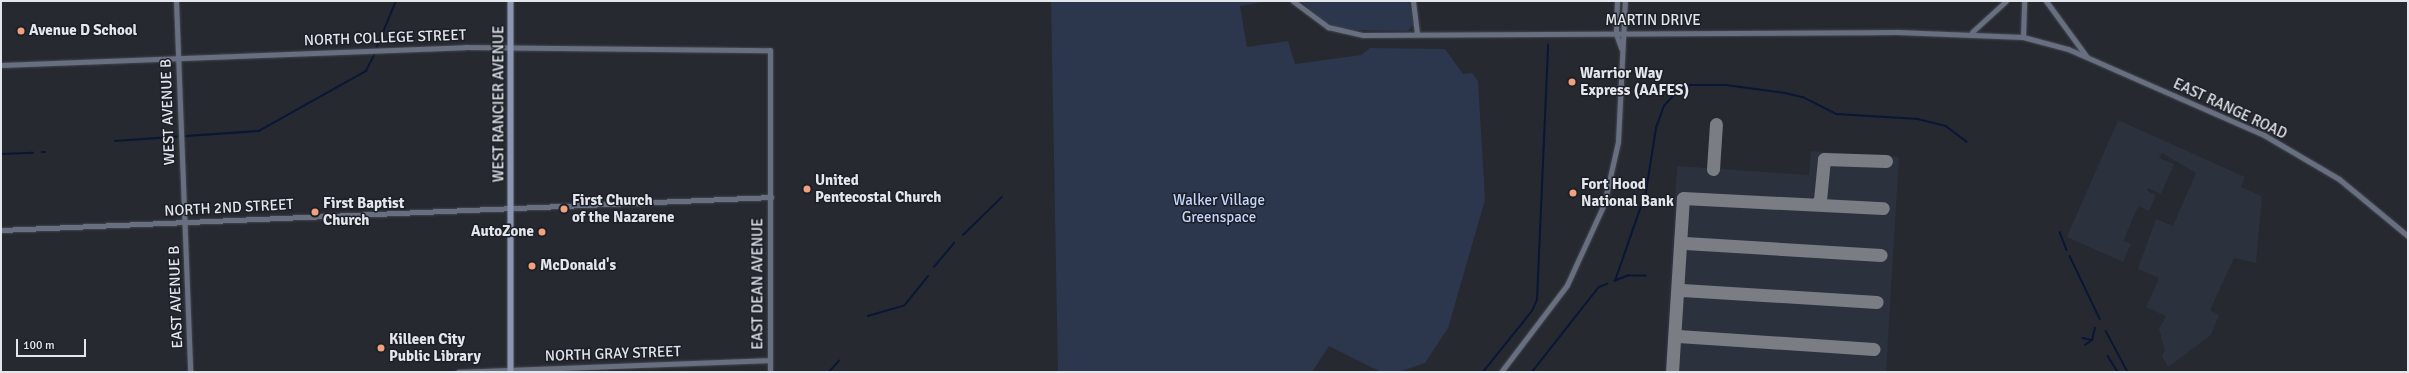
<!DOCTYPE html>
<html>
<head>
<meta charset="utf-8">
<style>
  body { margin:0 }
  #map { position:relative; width:2409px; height:373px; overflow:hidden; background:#262930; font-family:Signika,sans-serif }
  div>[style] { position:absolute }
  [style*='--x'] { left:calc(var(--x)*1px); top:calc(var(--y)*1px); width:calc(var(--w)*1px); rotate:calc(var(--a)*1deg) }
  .built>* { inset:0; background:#2b313d }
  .green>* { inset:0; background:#2c364d }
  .stream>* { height:1.5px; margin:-0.75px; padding:0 0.75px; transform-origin:0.75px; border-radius:0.75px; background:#091636 }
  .taxiway>* { height:13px; margin:-6.5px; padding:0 6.5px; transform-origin:6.5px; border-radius:6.5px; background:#7a7d83 }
  .roads { filter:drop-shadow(0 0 1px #44474e) drop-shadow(0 0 1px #44474e) }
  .tertiary>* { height:5px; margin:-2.5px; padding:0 2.5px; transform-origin:2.5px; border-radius:2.5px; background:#676f81 }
  .secondary>* { height:5.5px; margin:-2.75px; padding:0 2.75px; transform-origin:2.75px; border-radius:2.75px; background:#8997b3 }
  .dots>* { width:11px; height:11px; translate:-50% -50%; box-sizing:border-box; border:2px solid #1c1f27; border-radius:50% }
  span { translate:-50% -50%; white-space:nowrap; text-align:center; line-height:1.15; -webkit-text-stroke:3px #1c1f27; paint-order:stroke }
  .street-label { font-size:15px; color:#e3e6eb }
  .poi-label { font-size:15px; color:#e3e6eb; font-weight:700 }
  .left { translate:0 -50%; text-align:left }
  .right { translate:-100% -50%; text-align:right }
  .park-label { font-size:15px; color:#c4d6fd }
  .frame { position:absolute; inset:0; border:2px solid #e3e6eb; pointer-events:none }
  .scale { position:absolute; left:16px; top:339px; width:70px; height:18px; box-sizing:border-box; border:2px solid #e3e6eb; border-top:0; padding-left:5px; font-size:12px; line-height:14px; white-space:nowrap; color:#e3e6eb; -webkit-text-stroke:3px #1c1f27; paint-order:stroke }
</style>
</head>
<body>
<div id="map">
  <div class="built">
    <i style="clip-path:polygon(2118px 120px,2245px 177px,2241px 187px,2262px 196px,2256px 263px,2234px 258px,2210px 310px,2219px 315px,2211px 335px,2168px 367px,2162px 356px,2165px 350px,2159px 329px,2166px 316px,2146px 307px,2159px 278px,2138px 269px,2156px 219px,2173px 226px,2196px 173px,2162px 153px,2159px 158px,2174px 164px,2161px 194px,2148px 188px,2147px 191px,2156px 195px,2149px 211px,2139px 206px,2137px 209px,2123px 241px,2131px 244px,2123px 262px,2067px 237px)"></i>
    <i style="clip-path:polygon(1811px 151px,1899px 157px,1886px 372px,1664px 372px,1677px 166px,1809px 175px)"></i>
  </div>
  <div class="green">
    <i style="clip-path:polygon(1051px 1px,1271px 1px,1240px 6px,1247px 47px,1288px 41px,1295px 64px,1361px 55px,1370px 48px,1445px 49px,1463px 74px,1472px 73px,1478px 81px,1485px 200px,1448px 328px,1425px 363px,1399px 372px,1381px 372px,1329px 346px,1312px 372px,1058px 372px)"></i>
    <i style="clip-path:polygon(1300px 1px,1409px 1px,1413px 25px,1408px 31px,1345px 30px,1326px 22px)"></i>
  </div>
  <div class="stream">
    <i style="--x:376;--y:49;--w:52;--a:-67.4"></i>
    <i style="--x:115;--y:141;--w:144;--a:-4"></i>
    <i style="--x:259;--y:131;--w:123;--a:-29.3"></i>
    <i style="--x:366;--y:71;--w:20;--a:-63"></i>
    <i style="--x:42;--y:152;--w:3;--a:0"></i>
    <i style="--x:1;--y:154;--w:32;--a:-2"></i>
    <i style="--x:2060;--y:232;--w:19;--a:69"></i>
    <i style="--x:963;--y:235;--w:54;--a:-44.3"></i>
    <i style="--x:2070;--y:256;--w:70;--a:64.5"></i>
    <i style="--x:934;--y:267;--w:31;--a:-50"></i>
    <i style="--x:1646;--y:276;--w:18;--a:180"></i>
    <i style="--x:1628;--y:276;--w:14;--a:159"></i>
    <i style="--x:1615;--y:281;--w:94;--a:-70.8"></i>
    <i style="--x:1646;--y:192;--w:65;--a:-81.1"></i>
    <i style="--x:1656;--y:128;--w:23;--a:-70"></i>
    <i style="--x:1664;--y:106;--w:19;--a:-47"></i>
    <i style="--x:1677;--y:92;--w:16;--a:-27"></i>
    <i style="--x:1691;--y:85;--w:35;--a:0"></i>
    <i style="--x:1726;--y:85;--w:60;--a:7.7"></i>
    <i style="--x:1785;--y:93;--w:18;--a:13"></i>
    <i style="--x:1803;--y:97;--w:38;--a:27"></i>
    <i style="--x:1837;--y:114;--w:81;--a:3.5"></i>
    <i style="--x:1918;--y:119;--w:29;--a:14"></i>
    <i style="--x:1946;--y:126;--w:26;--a:37"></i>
    <i style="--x:868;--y:316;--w:37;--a:-16"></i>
    <i style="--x:904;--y:306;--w:38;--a:-51"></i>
    <i style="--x:2106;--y:331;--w:47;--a:61.8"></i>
    <i style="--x:2083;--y:338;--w:9;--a:13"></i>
    <i style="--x:2085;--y:345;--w:9;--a:-36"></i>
    <i style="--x:2092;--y:340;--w:12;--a:-76"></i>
    <i style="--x:2108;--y:356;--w:19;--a:58"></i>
    <i style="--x:829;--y:372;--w:15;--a:-48"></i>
    <i style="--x:1483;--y:372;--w:78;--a:-51.2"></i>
    <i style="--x:1532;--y:311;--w:12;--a:-66"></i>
    <i style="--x:1537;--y:300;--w:255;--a:-87.5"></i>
    <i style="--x:1532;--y:372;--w:108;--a:-51.8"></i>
    <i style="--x:1599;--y:287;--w:9;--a:-21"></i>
  </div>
  <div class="taxiway">
    <i style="--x:1713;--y:169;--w:45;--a:-86.2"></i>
    <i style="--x:1816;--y:204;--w:6;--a:-45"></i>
    <i style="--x:1820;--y:200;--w:41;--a:-84.4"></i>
    <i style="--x:1824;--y:159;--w:62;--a:1.8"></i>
    <i style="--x:1685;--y:243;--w:196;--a:3.5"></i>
    <i style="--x:1677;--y:293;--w:6;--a:-31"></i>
    <i style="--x:1682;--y:290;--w:195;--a:3.5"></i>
    <i style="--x:1678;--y:336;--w:196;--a:3.8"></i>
    <i style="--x:1672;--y:372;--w:174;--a:-86.4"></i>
    <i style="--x:1683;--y:198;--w:200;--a:2.9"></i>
  </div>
  <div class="roads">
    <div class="tertiary">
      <i style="--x:176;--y:1;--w:371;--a:87.8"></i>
      <i style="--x:1293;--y:1;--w:44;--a:36.6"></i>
      <i style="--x:1328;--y:27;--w:36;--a:13"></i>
      <i style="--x:1363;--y:35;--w:534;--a:-0.32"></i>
      <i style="--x:1897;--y:32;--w:126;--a:2.3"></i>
      <i style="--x:2023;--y:37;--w:47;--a:14.9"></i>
      <i style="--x:2068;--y:49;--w:214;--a:23.7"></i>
      <i style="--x:2264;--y:135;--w:87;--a:30.4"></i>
      <i style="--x:2339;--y:179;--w:89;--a:39.6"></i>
      <i style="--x:1413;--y:1;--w:32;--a:83"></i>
      <i style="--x:1617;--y:1;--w:33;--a:92"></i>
      <i style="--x:1616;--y:34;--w:15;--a:70"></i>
      <i style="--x:2046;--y:1;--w:69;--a:53.8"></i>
      <i style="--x:1972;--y:32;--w:46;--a:-42.4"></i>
      <i style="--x:2023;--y:37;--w:36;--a:-88"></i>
      <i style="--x:1;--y:65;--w:464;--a:-2.2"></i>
      <i style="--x:465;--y:47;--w:305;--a:0.6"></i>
      <i style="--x:770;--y:50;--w:322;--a:90"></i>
      <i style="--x:1;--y:230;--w:771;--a:-2.45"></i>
      <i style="--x:458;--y:372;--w:312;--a:-2.2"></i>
      <i style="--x:1501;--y:372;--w:109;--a:-52.8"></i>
      <i style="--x:1567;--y:285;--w:89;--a:-65.4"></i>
      <i style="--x:1604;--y:204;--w:64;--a:-77.3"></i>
      <i style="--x:1618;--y:142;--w:141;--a:-87.2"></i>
    </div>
    <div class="secondary">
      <i style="--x:511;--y:1;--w:371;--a:90"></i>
    </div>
  </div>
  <div class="dots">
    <i style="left:21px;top:31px;background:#f1a17d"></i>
    <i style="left:1572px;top:82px;background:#f1a17d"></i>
    <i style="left:807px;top:189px;background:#f1a17d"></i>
    <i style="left:1573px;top:193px;background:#f1a17d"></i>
    <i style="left:564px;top:209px;background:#f1a17d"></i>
    <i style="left:315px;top:212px;background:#f1a17d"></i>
    <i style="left:542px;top:232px;background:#f1a17d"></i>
    <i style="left:532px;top:266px;background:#f1a17d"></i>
    <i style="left:381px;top:348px;background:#f1a17d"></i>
  </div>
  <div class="street-label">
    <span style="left:1653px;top:21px">MARTIN DRIVE</span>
    <span style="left:385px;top:38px;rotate:-2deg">NORTH COLLEGE STREET</span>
    <span style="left:499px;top:104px;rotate:-90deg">WEST RANCIER AVENUE</span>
    <span style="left:2230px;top:109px;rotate:25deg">EAST RANGE ROAD</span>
    <span style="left:168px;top:112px;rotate:-92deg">WEST AVENUE B</span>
    <span style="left:229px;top:208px;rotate:-3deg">NORTH 2ND STREET</span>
    <span style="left:758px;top:284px;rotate:-90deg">EAST DEAN AVENUE</span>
    <span style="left:176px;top:297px;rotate:-92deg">EAST AVENUE B</span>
    <span style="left:613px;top:354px;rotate:-2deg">NORTH GRAY STREET</span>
  </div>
  <div class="poi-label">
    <span class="left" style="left:29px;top:31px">Avenue D School</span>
    <span class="left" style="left:1580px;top:82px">Warrior Way<br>Express (AAFES)</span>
    <span class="left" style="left:815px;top:189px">United<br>Pentecostal Church</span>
    <span class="left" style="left:1581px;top:193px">Fort Hood<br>National Bank</span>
    <span class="left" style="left:572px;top:209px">First Church<br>of the Nazarene</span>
    <span class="left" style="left:323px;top:212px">First Baptist<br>Church</span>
    <span class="right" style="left:534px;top:232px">AutoZone</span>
    <span class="left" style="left:540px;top:266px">McDonald's</span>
    <span class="left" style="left:389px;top:348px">Killeen City<br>Public Library</span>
  </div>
  <div class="park-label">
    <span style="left:1219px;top:209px">Walker Village<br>Greenspace</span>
  </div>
  <div class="frame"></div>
  <div class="scale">100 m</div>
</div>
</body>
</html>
